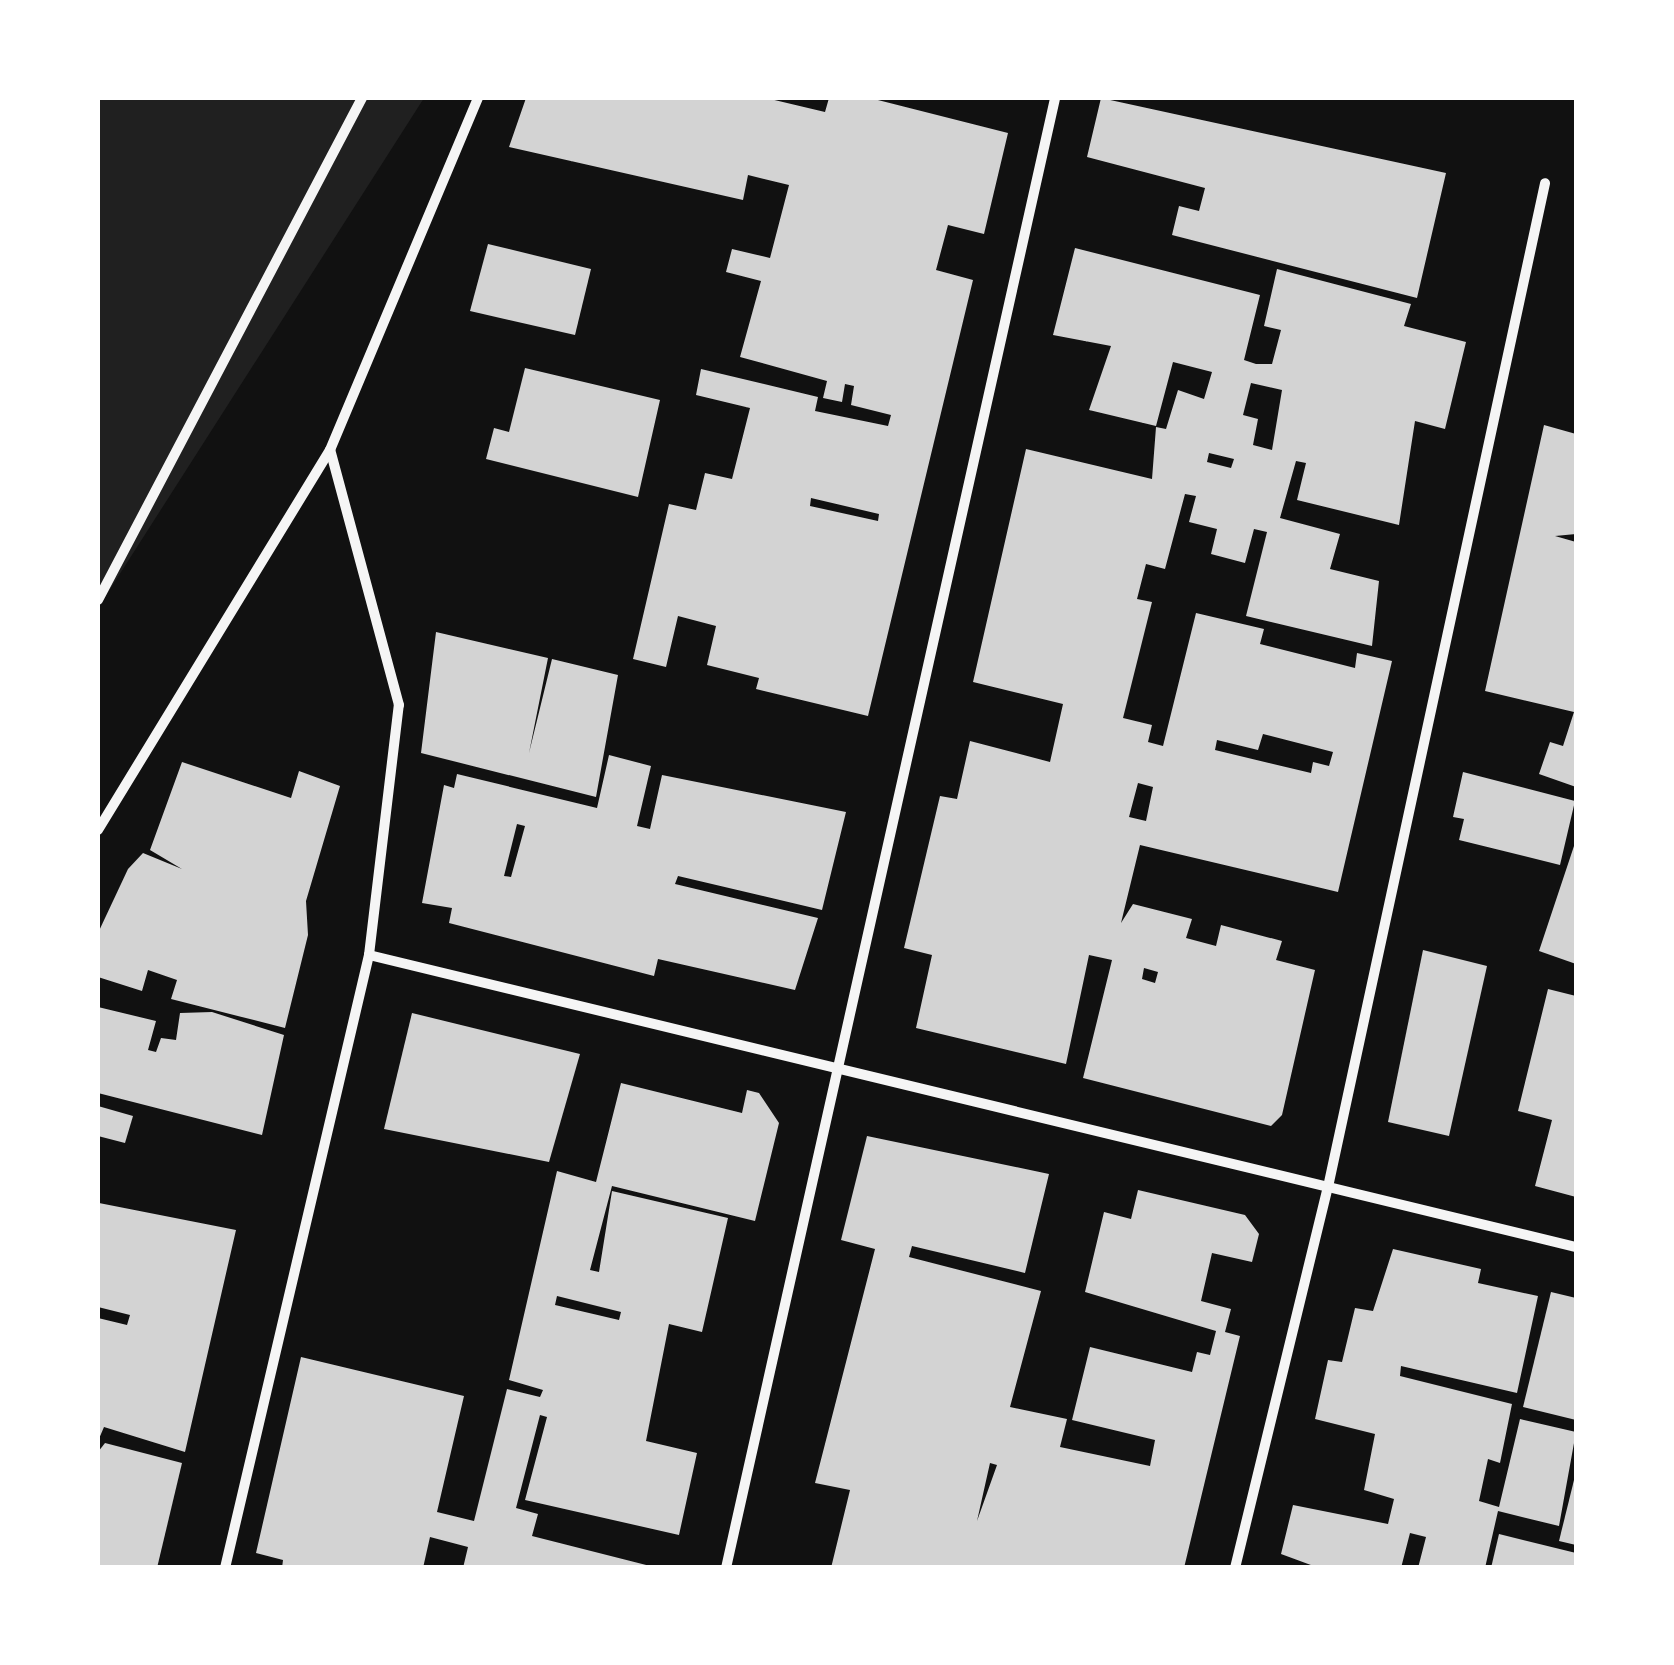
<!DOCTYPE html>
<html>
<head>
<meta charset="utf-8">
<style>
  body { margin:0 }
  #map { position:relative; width:1674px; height:1665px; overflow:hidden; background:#111; font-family:Karla,sans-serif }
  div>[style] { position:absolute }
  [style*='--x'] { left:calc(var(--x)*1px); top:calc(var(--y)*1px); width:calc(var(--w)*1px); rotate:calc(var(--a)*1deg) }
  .green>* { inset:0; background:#202020 }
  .building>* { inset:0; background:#d3d3d3 }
  .minor>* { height:10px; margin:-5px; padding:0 5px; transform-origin:5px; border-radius:5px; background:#f5f5f5 }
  span { translate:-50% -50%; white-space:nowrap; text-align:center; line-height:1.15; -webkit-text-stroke:10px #fff; paint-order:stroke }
  .frame { position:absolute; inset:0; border:100px solid #fff; pointer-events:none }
</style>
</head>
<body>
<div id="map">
  <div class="green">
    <i style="clip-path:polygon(98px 98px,424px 98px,98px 608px)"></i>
  </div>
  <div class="building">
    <i style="clip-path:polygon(evenodd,526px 98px,766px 98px,825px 112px,829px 98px,870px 98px,1008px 133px,984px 234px,948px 225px,936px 270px,973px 280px,868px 716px,756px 689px,759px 678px,707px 665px,716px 626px,678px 616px,666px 667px,633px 659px,669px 504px,696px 510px,705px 473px,732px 479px,750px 408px,696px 395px,701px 369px,818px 397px,815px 411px,888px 426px,891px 415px,851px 405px,854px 386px,845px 384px,842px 402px,823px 398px,827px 381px,740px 357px,761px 281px,726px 272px,732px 249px,770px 258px,789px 185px,748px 175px,743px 200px,509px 147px,526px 98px,811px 498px,879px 514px,878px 521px,810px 506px,811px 498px)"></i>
    <i style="clip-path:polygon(1101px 98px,1446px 173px,1417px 298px,1172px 235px,1179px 206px,1199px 211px,1205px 188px,1087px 157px)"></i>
    <i style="clip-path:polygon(488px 244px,591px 269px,575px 335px,470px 311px)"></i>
    <i style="clip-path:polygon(evenodd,1075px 248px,1260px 295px,1244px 360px,1256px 364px,1272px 364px,1281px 330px,1264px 326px,1277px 269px,1411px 304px,1404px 326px,1466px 342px,1445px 429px,1415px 421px,1399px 525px,1297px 500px,1306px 463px,1296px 461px,1280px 518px,1340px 534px,1330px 569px,1379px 581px,1372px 646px,1246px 616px,1267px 532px,1254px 529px,1245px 563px,1211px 554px,1217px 529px,1189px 522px,1196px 496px,1185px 494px,1165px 569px,1146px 564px,1137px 599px,1152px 602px,1123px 718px,1152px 725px,1148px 742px,1163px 746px,1196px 613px,1264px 629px,1260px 644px,1355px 668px,1357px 653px,1392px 661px,1338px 892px,1140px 845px,1121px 923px,1133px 904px,1192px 919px,1186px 938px,1216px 946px,1221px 925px,1282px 941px,1276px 960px,1315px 970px,1282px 1115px,1271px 1126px,1083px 1078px,1112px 960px,1089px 955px,1066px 1064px,916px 1028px,932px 955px,904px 948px,940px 796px,957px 799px,970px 741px,1050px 762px,1063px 704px,973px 682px,1026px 449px,1152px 479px,1156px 427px,1166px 429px,1178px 390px,1204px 399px,1212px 372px,1173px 362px,1156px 426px,1089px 410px,1111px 346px,1053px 335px,1075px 248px,1251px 383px,1282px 390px,1272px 450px,1253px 445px,1258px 419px,1243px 415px,1251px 383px,1075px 248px,1209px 453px,1234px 459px,1231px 468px,1207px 462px,1209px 453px,1075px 248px,1263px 734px,1333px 752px,1329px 766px,1313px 762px,1311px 773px,1215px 750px,1217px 740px,1258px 750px,1263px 734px,1075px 248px,1138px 783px,1153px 787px,1146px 821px,1129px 817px,1138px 783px,1075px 248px,1144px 968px,1158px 972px,1155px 983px,1142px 979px,1144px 968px)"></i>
    <i style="clip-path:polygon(525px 368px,660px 400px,638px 497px,486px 459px,494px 428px,509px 432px)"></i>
    <i style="clip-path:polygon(1544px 425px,1576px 434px,1576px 534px,1555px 536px,1576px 542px,1576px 787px,1539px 774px,1550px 742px,1563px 746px,1574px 712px,1485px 691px)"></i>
    <i style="clip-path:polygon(436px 632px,548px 658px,529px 753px,552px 659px,618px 675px,596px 797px,421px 753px)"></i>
    <i style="clip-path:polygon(evenodd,609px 755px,651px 766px,637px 826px,650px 829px,662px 775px,846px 812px,822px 910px,678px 876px,675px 884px,818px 918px,795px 990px,658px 959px,654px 976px,449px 923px,452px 908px,422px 903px,444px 785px,454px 788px,457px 774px,597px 808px,609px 755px,517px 824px,525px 826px,511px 877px,504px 876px,517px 824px)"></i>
    <i style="clip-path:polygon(182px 762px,291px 798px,299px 771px,340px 786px,306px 901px,308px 935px,285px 1028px,171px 999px,177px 980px,148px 970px,142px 991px,98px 977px,98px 933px,128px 869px,143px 853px,182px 869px,150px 850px)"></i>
    <i style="clip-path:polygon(1463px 772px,1575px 801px,1560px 865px,1459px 840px,1464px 819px,1453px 817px)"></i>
    <i style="clip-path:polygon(1576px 840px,1576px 964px,1539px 951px)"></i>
    <i style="clip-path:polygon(1423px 950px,1487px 966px,1449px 1136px,1388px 1122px)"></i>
    <i style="clip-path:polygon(1548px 989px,1576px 996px,1576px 1197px,1535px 1186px,1552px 1120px,1518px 1111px)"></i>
    <i style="clip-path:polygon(98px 1007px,156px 1021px,148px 1050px,156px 1052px,161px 1038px,176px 1040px,180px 1013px,212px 1012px,284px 1035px,262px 1135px,98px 1093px)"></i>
    <i style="clip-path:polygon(412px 1013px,580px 1054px,549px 1162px,384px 1129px)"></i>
    <i style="clip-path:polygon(evenodd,621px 1083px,742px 1113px,747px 1090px,759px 1093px,779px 1123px,755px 1221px,612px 1186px,590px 1270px,599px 1272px,612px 1191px,728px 1218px,702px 1332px,669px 1324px,646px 1441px,697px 1453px,679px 1535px,525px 1500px,547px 1417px,540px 1415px,516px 1508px,538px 1514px,532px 1536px,658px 1568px,463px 1568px,468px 1547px,430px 1537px,423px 1568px,282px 1568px,283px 1560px,256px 1553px,301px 1357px,464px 1396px,437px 1512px,474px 1521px,507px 1389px,540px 1397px,543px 1390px,509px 1380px,557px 1171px,596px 1182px,621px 1083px,557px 1296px,621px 1312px,619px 1320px,555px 1305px,557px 1296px)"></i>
    <i style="clip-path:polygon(98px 1106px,133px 1116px,125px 1143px,98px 1136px)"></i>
    <i style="clip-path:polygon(evenodd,867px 1136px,1049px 1174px,1025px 1273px,912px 1246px,909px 1257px,1041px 1291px,1010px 1407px,1067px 1419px,1060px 1447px,1150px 1466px,1155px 1440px,1072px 1420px,1090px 1347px,1192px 1372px,1197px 1352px,1210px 1355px,1216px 1331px,1085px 1292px,1104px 1212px,1131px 1219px,1138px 1190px,1245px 1215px,1259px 1234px,1252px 1262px,1212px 1253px,1201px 1301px,1231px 1309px,1225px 1332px,1240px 1336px,1184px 1568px,831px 1568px,850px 1490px,815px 1483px,875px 1249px,841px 1240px,867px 1136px,990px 1463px,997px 1465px,977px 1521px,990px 1463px)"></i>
    <i style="clip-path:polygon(99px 1203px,236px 1230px,185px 1452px,104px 1427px,98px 1441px,98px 1318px,127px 1325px,130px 1315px,98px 1307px)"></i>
    <i style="clip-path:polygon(1393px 1249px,1481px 1269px,1478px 1283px,1538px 1296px,1517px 1393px,1401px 1366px,1400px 1376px,1512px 1404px,1500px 1463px,1488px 1459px,1479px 1501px,1499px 1507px,1520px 1419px,1576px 1432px,1559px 1526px,1498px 1511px,1485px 1568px,1418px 1568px,1426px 1537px,1410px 1533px,1401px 1568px,1319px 1568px,1281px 1554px,1293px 1505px,1388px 1524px,1394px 1499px,1364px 1490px,1375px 1434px,1315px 1419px,1328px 1360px,1342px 1362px,1355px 1308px,1373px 1311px)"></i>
    <i style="clip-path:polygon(1551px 1292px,1576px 1298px,1576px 1420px,1523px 1407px)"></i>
    <i style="clip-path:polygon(105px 1443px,182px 1463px,157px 1568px,98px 1568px,98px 1452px)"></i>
    <i style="clip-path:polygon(1575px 1476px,1576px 1476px,1576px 1545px,1559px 1541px)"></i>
    <i style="clip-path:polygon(1499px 1534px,1576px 1553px,1576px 1568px,1491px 1568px)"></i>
  </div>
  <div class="minor">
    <i style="--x:98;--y:600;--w:567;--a:-62.26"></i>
    <i style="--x:98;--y:830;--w:445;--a:-58.6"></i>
    <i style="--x:330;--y:450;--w:382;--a:-67.2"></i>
    <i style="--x:369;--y:955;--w:1242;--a:13.6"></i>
    <i style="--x:225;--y:1568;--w:630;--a:-76.78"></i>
    <i style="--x:369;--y:955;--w:252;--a:-83.2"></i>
    <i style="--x:399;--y:705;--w:264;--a:-105.1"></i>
    <i style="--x:726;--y:1568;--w:1506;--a:-77.38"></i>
    <i style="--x:1235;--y:1568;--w:392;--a:-76.3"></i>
    <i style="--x:1328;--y:1187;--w:1027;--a:-77.8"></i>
  </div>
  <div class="frame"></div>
</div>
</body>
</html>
